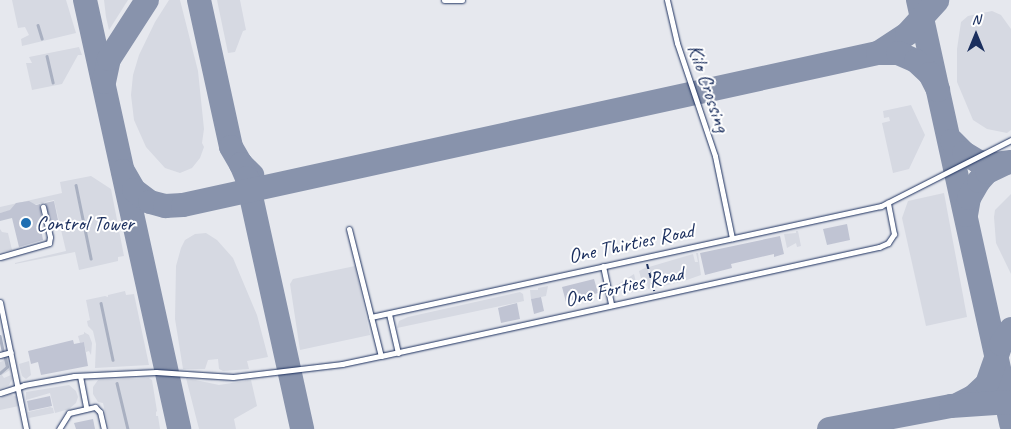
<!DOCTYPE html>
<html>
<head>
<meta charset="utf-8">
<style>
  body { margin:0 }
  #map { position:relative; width:1011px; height:429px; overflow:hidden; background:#f6f7f9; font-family:Caveat,sans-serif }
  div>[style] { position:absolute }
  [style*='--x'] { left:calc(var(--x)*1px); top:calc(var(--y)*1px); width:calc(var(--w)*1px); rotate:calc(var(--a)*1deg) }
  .built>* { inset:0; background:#e6e8ee }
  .green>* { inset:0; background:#d6d9e2 }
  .stream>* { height:2.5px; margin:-1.25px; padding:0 1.25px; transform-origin:1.25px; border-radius:1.25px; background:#a9b0c1 }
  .taxiway>* { height:24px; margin:-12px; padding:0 12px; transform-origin:12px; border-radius:12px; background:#8893ac }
  .building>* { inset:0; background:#c0c4d3 }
  .path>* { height:2px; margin-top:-1px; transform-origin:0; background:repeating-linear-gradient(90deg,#1b2f5e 0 5px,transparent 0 9px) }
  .roads { filter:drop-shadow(0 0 1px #1b2f5e) drop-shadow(0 0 1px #1b2f5e) }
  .service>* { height:5px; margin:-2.5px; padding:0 2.5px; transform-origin:2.5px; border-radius:2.5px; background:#fff }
  .dots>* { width:14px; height:14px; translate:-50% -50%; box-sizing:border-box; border:2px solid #fff; border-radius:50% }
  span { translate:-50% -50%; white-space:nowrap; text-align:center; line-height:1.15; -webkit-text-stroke:4px #fff; paint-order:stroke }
  .street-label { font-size:21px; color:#1b2f5e }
  .poi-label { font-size:21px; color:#1b2f5e }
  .left { translate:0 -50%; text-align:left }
  .north { position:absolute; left:951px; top:10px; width:50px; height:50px; -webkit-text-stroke:4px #fff; paint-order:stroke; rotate:0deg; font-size:14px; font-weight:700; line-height:20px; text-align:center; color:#1b2f5e }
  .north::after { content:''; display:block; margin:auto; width:18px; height:22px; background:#1b2f5e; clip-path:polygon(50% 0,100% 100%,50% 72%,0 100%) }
</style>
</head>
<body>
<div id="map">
  <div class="built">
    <i style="clip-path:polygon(0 0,1011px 0,1011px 429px,0 429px)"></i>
  </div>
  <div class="green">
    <i style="clip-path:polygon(12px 0,66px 0,76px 33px,22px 46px,21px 39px,29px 35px,25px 27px,18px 28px)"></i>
    <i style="clip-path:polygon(104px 0,128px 0,109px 30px,106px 17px)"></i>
    <i style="clip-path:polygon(169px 0,180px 0,198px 71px,204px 129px,202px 143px,204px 147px,200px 158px,192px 168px,180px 173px,165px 168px,146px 147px,134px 120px,131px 95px,133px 75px,139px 55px,155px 22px)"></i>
    <i style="clip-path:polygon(217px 0,240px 0,246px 30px,243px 31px,235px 52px,228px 53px)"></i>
    <i style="clip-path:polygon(992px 11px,1001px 15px,1011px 29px,1011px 130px,1007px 133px,987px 129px,973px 120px,957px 82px,957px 49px,961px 22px,968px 16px)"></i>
    <i style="clip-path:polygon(79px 47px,82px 55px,78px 55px,62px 84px,32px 90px,26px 63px,32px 63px,29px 57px)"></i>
    <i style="clip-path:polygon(911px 105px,925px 135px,909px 169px,893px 173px,882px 123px,890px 121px,889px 117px,884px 118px,883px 111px)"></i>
    <i style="clip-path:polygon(91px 176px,111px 189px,124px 256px,118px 257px,118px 261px,79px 270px,75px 252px,15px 264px,15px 263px,66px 251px,54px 200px,0 213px,0 207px,62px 193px,60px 182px)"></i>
    <i style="clip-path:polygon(944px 193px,967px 317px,926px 326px,902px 218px,908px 201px)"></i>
    <i style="clip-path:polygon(1011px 194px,1011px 274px,996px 243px,994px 217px,995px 210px)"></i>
    <i style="clip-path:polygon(0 229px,2px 232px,8px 233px,12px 250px,0 252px)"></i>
    <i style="clip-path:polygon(796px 231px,798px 231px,801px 246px,797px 247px,796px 243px,787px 248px,784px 234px,796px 233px)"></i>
    <i style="clip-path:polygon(206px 233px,217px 240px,233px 258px,257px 315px,268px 357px,247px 361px,249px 369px,223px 371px,219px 369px,218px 359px,208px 360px,205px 369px,183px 369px,175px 319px,176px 266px,181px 248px,185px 240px,195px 234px)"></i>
    <i style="clip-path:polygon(696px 253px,698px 253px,701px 275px,684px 281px,682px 275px,679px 275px,680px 282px,654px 288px,649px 267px,693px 254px,695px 262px,698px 262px)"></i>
    <i style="clip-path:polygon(355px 266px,370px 335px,300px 350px,290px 284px,293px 279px)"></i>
    <i style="clip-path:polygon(647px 267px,652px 288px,648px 289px,647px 281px,642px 282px,639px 271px)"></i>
    <i style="clip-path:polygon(634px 274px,638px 291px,624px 294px,617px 285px)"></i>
    <i style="clip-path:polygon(548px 286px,546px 296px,531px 299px,530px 290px,538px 290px,538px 288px)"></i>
    <i style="clip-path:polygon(125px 291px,126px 295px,134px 294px,149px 365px,95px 368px,96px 344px,93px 331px,88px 326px,87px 321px,90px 320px,86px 300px,105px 296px,108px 297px,108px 295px)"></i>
    <i style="clip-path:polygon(520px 292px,523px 294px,524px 301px,397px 328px,399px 321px,408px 317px)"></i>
    <i style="clip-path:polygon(84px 332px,89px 335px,92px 343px,91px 355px,89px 351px,86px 352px,84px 342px,80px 343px,78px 336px,84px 334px)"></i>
    <i style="clip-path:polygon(7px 356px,10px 370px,2px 375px,4px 378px,11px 375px,12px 379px,9px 385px,0 389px,0 362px,3px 361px,2px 357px)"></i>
    <i style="clip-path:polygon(29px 361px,31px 375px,26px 379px,22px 376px,19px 364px)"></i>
    <i style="clip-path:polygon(149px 378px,152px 380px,157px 411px,156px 412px,156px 416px,158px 416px,160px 429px,109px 429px,103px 403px,98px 402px,93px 394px,93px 387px,98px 380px)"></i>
    <i style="clip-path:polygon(186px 378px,219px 385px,251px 380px,257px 406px,234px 419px,236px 429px,199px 429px)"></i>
    <i style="clip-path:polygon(69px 385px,76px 391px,78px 397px,76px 403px,69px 409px,55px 413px,50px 393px,26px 400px,26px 392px)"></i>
    <i style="clip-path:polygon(10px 394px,17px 397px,19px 406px,0 410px,0 398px)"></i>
    <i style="clip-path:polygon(50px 407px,53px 408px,54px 413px,29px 418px,28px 412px)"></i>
  </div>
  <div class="stream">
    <i style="--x:38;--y:25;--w:14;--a:73"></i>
    <i style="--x:47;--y:56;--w:27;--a:77"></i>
    <i style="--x:76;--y:185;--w:75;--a:78.4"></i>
    <i style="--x:101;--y:303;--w:58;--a:78.1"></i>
    <i style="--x:0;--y:336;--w:14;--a:78"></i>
    <i style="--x:0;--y:373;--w:9;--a:-41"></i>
    <i style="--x:7;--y:367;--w:9;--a:-103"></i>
    <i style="--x:117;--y:383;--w:47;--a:76.6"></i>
  </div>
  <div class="taxiway">
    <i style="--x:85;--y:0;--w:439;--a:77.6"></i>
    <i style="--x:199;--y:0;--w:150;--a:77.7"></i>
    <i style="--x:231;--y:147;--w:20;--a:60"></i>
    <i style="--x:241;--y:164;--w:16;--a:45"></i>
    <i style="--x:918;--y:0;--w:434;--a:77.6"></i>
    <i style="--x:878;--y:53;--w:35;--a:-33"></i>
    <i style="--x:907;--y:34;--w:45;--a:-47.7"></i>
    <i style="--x:104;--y:82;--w:24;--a:-78"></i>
    <i style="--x:109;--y:59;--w:70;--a:-57.2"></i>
    <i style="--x:952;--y:141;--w:17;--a:45"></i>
    <i style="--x:964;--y:153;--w:17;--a:31"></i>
    <i style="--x:979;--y:162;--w:17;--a:7"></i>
    <i style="--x:996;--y:164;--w:15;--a:-8"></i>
    <i style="--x:241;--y:164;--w:15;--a:67"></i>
    <i style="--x:247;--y:178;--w:257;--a:77.6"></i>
    <i style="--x:123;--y:171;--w:22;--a:60"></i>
    <i style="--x:134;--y:190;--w:20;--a:37"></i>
    <i style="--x:150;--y:202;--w:16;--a:15"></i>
    <i style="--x:165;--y:206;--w:18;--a:-3"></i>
    <i style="--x:183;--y:205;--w:711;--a:-12.34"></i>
    <i style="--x:878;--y:53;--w:20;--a:0"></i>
    <i style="--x:898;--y:53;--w:20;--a:24"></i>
    <i style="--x:916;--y:61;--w:19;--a:43"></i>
    <i style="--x:930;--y:74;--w:18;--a:63"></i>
    <i style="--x:966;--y:215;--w:17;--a:-80"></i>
    <i style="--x:969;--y:198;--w:20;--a:-60"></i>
    <i style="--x:979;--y:181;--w:12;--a:-48"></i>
    <i style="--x:987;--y:172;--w:19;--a:-25"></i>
    <i style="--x:959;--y:404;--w:16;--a:-27"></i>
    <i style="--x:973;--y:397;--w:19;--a:-43"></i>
    <i style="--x:987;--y:384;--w:42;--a:-70.7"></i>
    <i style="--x:1001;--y:344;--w:18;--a:-56"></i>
    <i style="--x:829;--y:429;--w:124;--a:-10.7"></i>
    <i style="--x:951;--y:406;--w:60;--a:-3.8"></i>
  </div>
  <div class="building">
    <i style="clip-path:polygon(29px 201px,36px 205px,40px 204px,42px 224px,40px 224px,43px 240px,19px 247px,12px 218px,0 221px,0 213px,10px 210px,16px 203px)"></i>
    <i style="clip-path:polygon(54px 201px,58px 220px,51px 222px,45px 203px)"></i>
    <i style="clip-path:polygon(847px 224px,850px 240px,827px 245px,823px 229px)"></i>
    <i style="clip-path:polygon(780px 236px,784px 254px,774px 257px,774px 254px,731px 264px,732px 268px,705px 275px,700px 253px)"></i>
    <i style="clip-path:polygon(594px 279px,598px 293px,566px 302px,562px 287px)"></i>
    <i style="clip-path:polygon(541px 297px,544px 311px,534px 314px,531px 299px)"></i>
    <i style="clip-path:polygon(517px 303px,520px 319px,501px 323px,498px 308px)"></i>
    <i style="clip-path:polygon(73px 340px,74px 344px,84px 342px,88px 366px,41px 375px,38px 362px,31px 364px,28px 351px)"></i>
    <i style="clip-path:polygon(50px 396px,52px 406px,29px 411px,27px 401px)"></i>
    <i style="clip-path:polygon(93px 419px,95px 429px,76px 429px,74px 423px)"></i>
  </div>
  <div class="path">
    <i style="--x:647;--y:264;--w:28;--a:75"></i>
  </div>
  <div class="roads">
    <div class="service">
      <i style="--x:444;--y:0;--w:18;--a:0"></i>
      <i style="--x:667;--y:0;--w:44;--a:76.9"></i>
      <i style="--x:677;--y:43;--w:119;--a:71.4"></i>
      <i style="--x:715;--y:156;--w:84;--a:78.3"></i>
      <i style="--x:349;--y:229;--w:131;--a:75.9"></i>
      <i style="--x:0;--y:257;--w:51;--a:-15.9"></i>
      <i style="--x:49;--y:243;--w:6;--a:-81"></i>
      <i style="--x:50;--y:237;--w:31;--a:-103"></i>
      <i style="--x:603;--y:266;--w:40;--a:78"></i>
      <i style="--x:0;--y:302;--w:130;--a:78.4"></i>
      <i style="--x:389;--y:314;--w:40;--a:77"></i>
      <i style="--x:371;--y:317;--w:522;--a:-12.28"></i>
      <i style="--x:881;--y:206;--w:146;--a:-26.9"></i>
      <i style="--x:0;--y:355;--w:11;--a:-15"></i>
      <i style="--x:80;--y:376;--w:33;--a:79"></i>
      <i style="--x:0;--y:393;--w:25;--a:-18"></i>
      <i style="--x:24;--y:385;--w:51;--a:-10.2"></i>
      <i style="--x:74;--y:376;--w:82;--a:-2.8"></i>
      <i style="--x:156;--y:372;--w:77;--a:3.7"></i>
      <i style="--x:233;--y:377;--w:110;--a:-6.8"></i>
      <i style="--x:342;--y:364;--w:40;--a:-12"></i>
      <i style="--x:381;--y:356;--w:510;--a:-12.35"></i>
      <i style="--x:879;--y:247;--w:10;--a:-24"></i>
      <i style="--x:888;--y:243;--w:11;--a:-56"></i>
      <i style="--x:894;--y:234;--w:32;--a:-101"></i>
      <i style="--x:59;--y:429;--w:19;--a:-58"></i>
      <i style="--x:69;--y:413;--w:27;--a:-13"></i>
      <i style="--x:95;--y:407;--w:7;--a:45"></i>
      <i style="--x:100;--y:412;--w:17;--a:77"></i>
    </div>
  </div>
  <div class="dots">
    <i style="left:26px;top:223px;background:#1f6fb2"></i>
  </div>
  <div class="street-label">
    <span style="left:709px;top:88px;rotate:71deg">Kilo Crossing</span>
    <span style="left:631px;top:243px;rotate:-12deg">One Thirties Road</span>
    <span style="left:624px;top:286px;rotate:-13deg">One Forties Road</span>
  </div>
  <div class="poi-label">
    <span class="left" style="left:36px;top:223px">Control Tower</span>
  </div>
  <div class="north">N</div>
</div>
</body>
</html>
